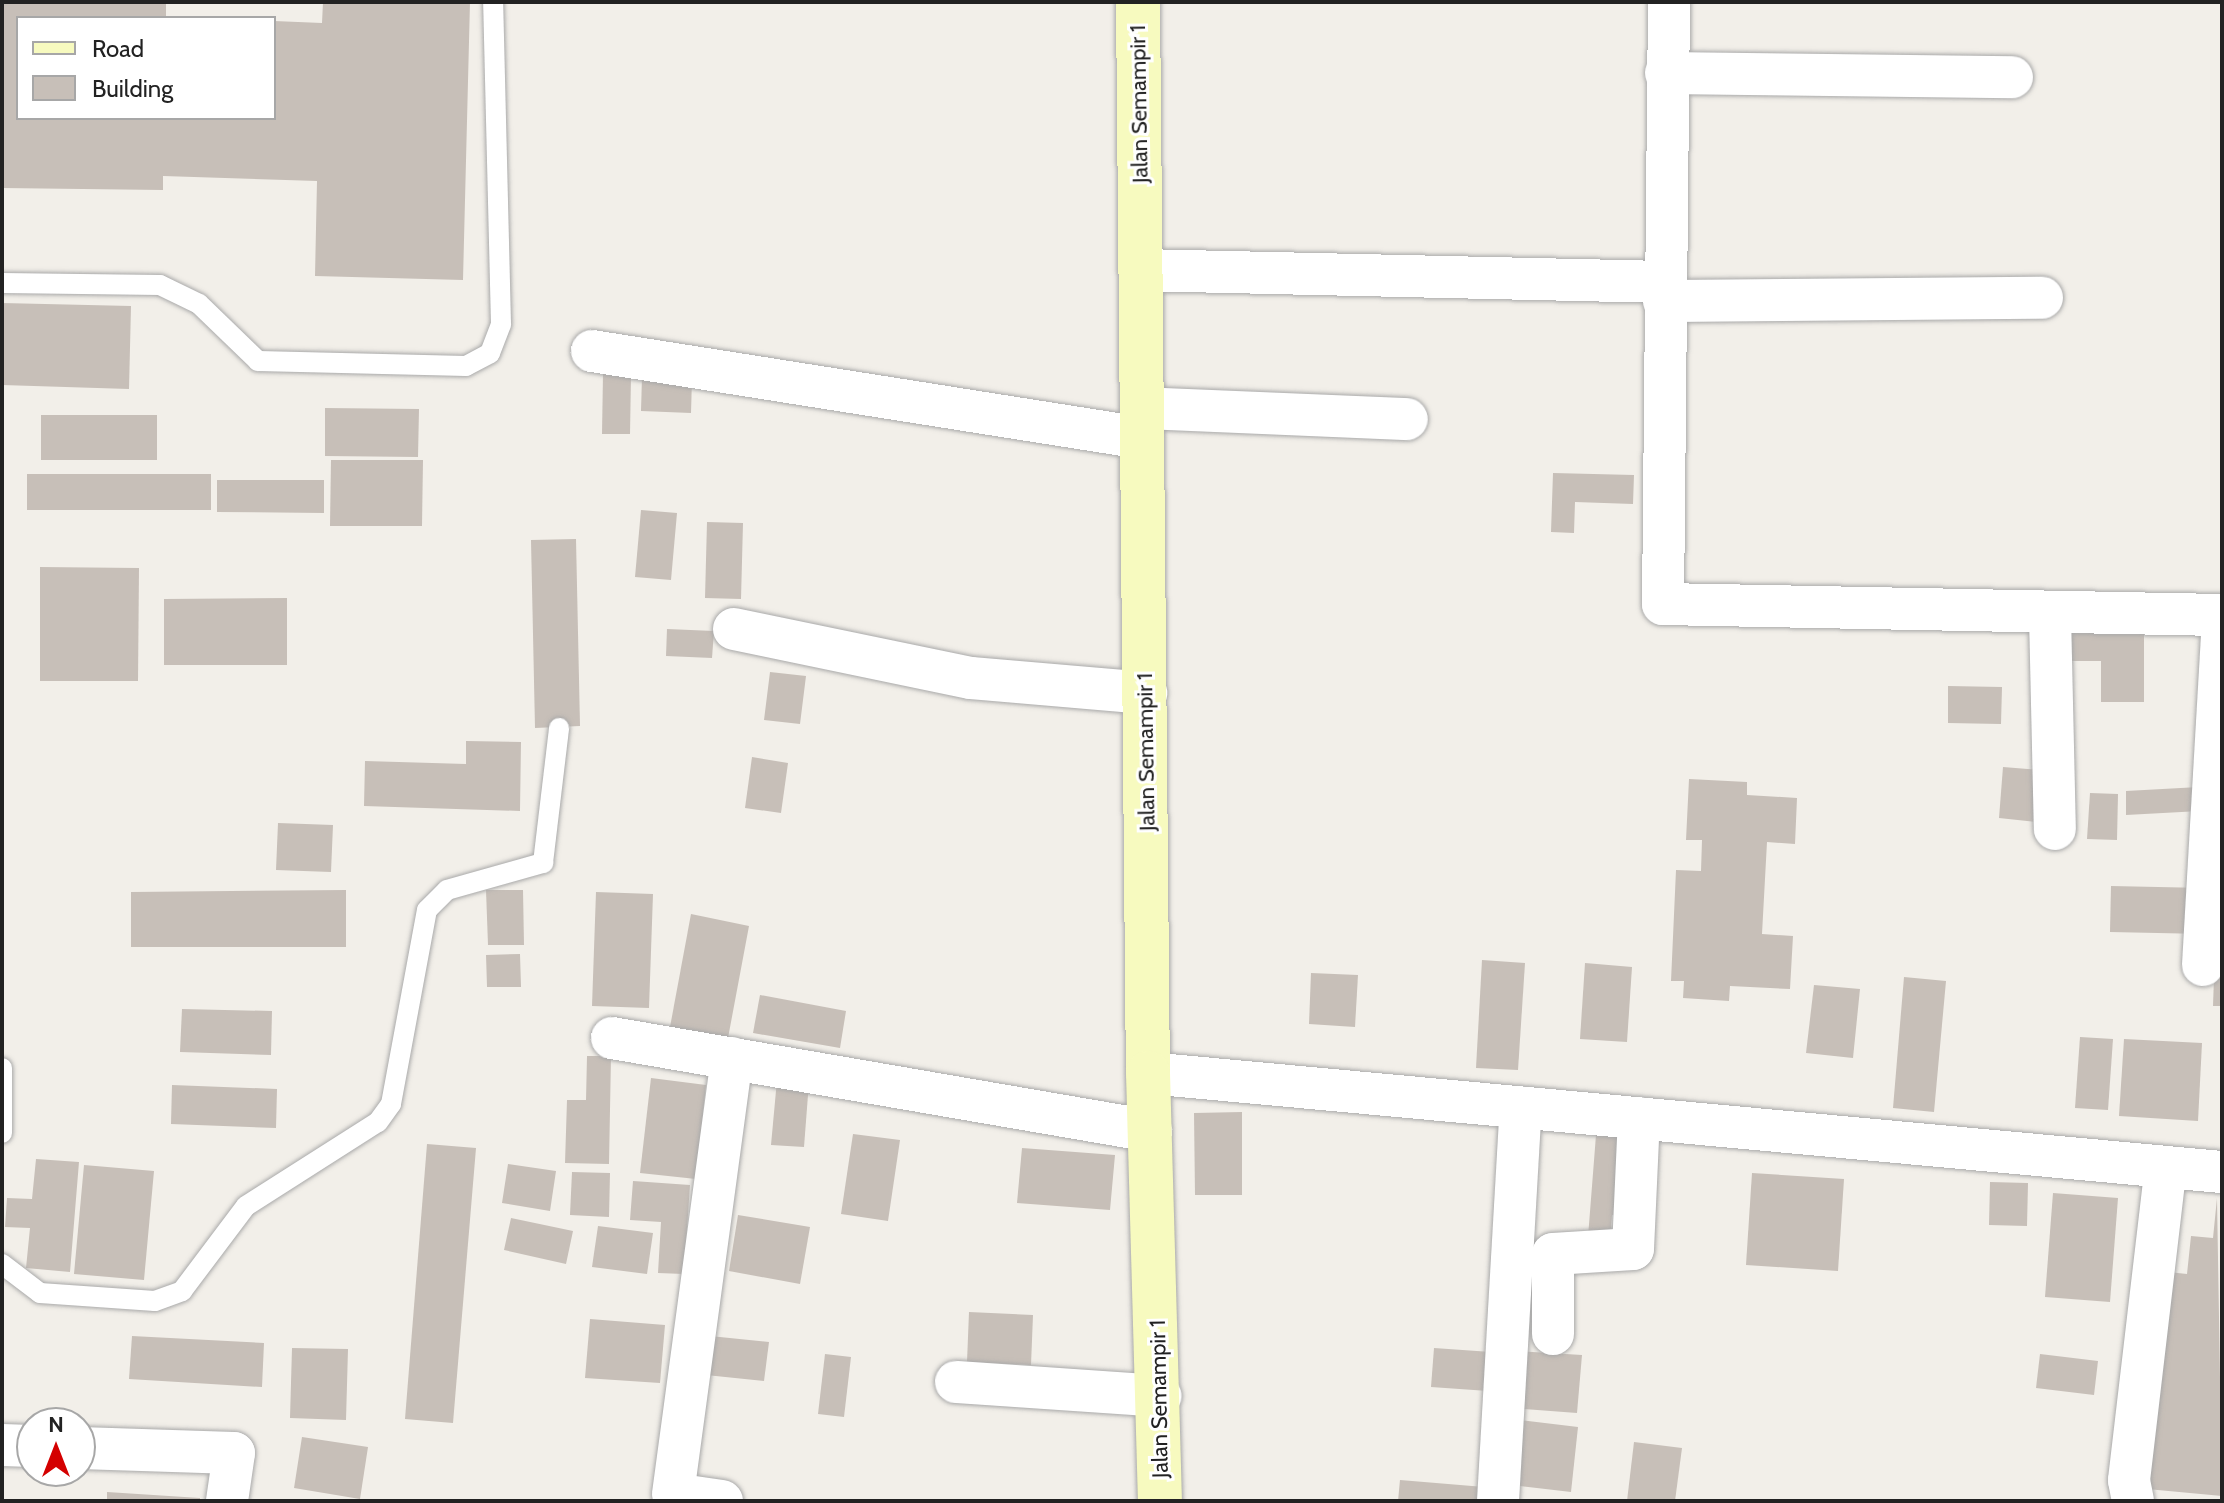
<!DOCTYPE html>
<html>
<head>
<meta charset="utf-8">
<style>
  body { margin:0 }
  #map { position:relative; width:2224px; height:1503px; overflow:hidden; background:#f2efe9; font-family:Cabin,sans-serif }
  div>[style] { position:absolute }
  [style*='--x'] { left:calc(var(--x)*1px); top:calc(var(--y)*1px); width:calc(var(--w)*1px); rotate:calc(var(--a)*1deg) }
  .building>* { inset:0; background:#c7bfb8 }
  .roads { filter:drop-shadow(0 0 2px #a9a9a9) drop-shadow(0 0 2px #a9a9a9) }
  .lane>* { height:20px; margin:-10px; padding:0 10px; transform-origin:10px; border-radius:10px; background:#fff }
  .street>* { height:42px; margin:-21px; padding:0 21px; transform-origin:21px; border-radius:21px; background:#fff }
  .secondary>* { height:44px; margin:-22px; padding:0 22px; transform-origin:22px; border-radius:22px; background:#f7fabf }
  span { translate:-50% -50%; white-space:nowrap; text-align:center; line-height:1.15; -webkit-text-stroke:6px #fff; paint-order:stroke }
  .street-label { font-size:22px; color:#222 }
  .frame { position:absolute; inset:0; border:4px solid #222; pointer-events:none }
  .legend { position:absolute; left:16px; top:16px; width:260px; height:104px; box-sizing:border-box; background:#fff; border:2px solid #a7a7a7; margin:0; padding:10px 14px; list-style:none; font-size:24px; color:#222 }
  .legend li { display:flex; align-items:center; gap:16px; height:40px }
  .legend b { width:40px; border:2px solid #a7a7a7 }
  .north { position:absolute; left:16px; top:1407px; width:80px; height:80px; box-sizing:border-box; background:#fff; border:2px solid #a7a7a7; border-radius:50%; rotate:0deg; font-size:22px; font-weight:700; line-height:32px; text-align:center; color:#222 }
  .north::after { content:''; display:block; margin:auto; width:28px; height:36px; background:#d40000; clip-path:polygon(50% 0,100% 100%,50% 72%,0 100%) }
</style>
</head>
<body>
<div id="map">
  <div class="building">
    <i style="clip-path:polygon(2px 2px,166px 2px,166px 18px,18px 18px,18px 118px,274px 118px,274px 21px,322px 23px,323px 2px,470px 2px,463px 280px,315px 276px,317px 181px,163px 176px,163px 190px,2px 188px)"></i>
    <i style="clip-path:polygon(2px 303px,131px 306px,129px 389px,2px 385px)"></i>
    <i style="clip-path:polygon(603px 374px,631px 375px,630px 434px,602px 434px)"></i>
    <i style="clip-path:polygon(642px 377px,692px 379px,691px 413px,641px 411px)"></i>
    <i style="clip-path:polygon(325px 408px,419px 409px,418px 457px,325px 456px)"></i>
    <i style="clip-path:polygon(41px 415px,157px 415px,157px 460px,41px 460px)"></i>
    <i style="clip-path:polygon(331px 460px,423px 460px,422px 526px,330px 526px)"></i>
    <i style="clip-path:polygon(1553px 473px,1634px 475px,1633px 504px,1575px 502px,1574px 533px,1551px 532px)"></i>
    <i style="clip-path:polygon(27px 474px,211px 474px,211px 510px,27px 510px)"></i>
    <i style="clip-path:polygon(217px 480px,324px 480px,324px 513px,217px 512px)"></i>
    <i style="clip-path:polygon(641px 510px,677px 513px,671px 580px,635px 577px)"></i>
    <i style="clip-path:polygon(707px 522px,743px 523px,741px 599px,705px 598px)"></i>
    <i style="clip-path:polygon(576px 539px,580px 726px,535px 728px,531px 540px)"></i>
    <i style="clip-path:polygon(40px 567px,139px 568px,138px 681px,40px 681px)"></i>
    <i style="clip-path:polygon(287px 598px,287px 665px,164px 665px,164px 599px)"></i>
    <i style="clip-path:polygon(667px 629px,714px 631px,712px 658px,666px 656px)"></i>
    <i style="clip-path:polygon(2052px 629px,2144px 629px,2144px 702px,2101px 702px,2101px 661px,2052px 661px)"></i>
    <i style="clip-path:polygon(770px 672px,806px 676px,800px 724px,764px 720px)"></i>
    <i style="clip-path:polygon(1948px 686px,2002px 687px,2001px 724px,1948px 723px)"></i>
    <i style="clip-path:polygon(466px 741px,521px 742px,520px 811px,364px 806px,365px 761px,466px 764px)"></i>
    <i style="clip-path:polygon(752px 757px,788px 763px,781px 813px,745px 808px)"></i>
    <i style="clip-path:polygon(2003px 767px,2051px 771px,2046px 823px,1999px 818px)"></i>
    <i style="clip-path:polygon(1689px 779px,1747px 782px,1747px 795px,1797px 798px,1795px 844px,1767px 842px,1762px 934px,1793px 936px,1790px 989px,1730px 986px,1729px 1001px,1683px 998px,1684px 981px,1671px 981px,1676px 870px,1701px 871px,1702px 840px,1686px 840px)"></i>
    <i style="clip-path:polygon(2199px 787px,2200px 811px,2126px 815px,2126px 791px)"></i>
    <i style="clip-path:polygon(2090px 793px,2118px 794px,2117px 840px,2087px 839px)"></i>
    <i style="clip-path:polygon(278px 823px,333px 825px,331px 872px,276px 870px)"></i>
    <i style="clip-path:polygon(2111px 886px,2205px 888px,2205px 934px,2110px 932px)"></i>
    <i style="clip-path:polygon(346px 890px,346px 947px,131px 947px,131px 892px)"></i>
    <i style="clip-path:polygon(486px 890px,523px 890px,524px 945px,488px 945px)"></i>
    <i style="clip-path:polygon(596px 892px,653px 894px,649px 1008px,592px 1006px)"></i>
    <i style="clip-path:polygon(691px 914px,749px 926px,728px 1038px,670px 1027px)"></i>
    <i style="clip-path:polygon(2215px 949px,2222px 949px,2222px 1006px,2213px 1006px)"></i>
    <i style="clip-path:polygon(520px 954px,521px 987px,487px 987px,486px 955px)"></i>
    <i style="clip-path:polygon(1482px 960px,1525px 963px,1518px 1070px,1476px 1068px)"></i>
    <i style="clip-path:polygon(1585px 963px,1632px 967px,1627px 1042px,1580px 1039px)"></i>
    <i style="clip-path:polygon(1311px 973px,1358px 975px,1355px 1027px,1309px 1024px)"></i>
    <i style="clip-path:polygon(1904px 977px,1946px 981px,1934px 1112px,1893px 1108px)"></i>
    <i style="clip-path:polygon(1814px 985px,1860px 989px,1853px 1058px,1806px 1053px)"></i>
    <i style="clip-path:polygon(760px 995px,846px 1011px,840px 1048px,753px 1033px)"></i>
    <i style="clip-path:polygon(182px 1009px,272px 1011px,271px 1055px,180px 1052px)"></i>
    <i style="clip-path:polygon(2080px 1037px,2113px 1039px,2108px 1110px,2075px 1108px)"></i>
    <i style="clip-path:polygon(2124px 1039px,2202px 1043px,2198px 1121px,2119px 1116px)"></i>
    <i style="clip-path:polygon(587px 1056px,611px 1056px,609px 1164px,565px 1163px,567px 1100px,586px 1100px)"></i>
    <i style="clip-path:polygon(651px 1078px,706px 1085px,696px 1179px,640px 1173px)"></i>
    <i style="clip-path:polygon(777px 1080px,809px 1082px,804px 1147px,771px 1145px)"></i>
    <i style="clip-path:polygon(172px 1085px,277px 1089px,276px 1128px,171px 1124px)"></i>
    <i style="clip-path:polygon(1242px 1112px,1242px 1195px,1195px 1195px,1194px 1113px)"></i>
    <i style="clip-path:polygon(853px 1134px,900px 1140px,888px 1221px,841px 1214px)"></i>
    <i style="clip-path:polygon(1596px 1135px,1634px 1138px,1628px 1216px,1612px 1215px,1610px 1239px,1588px 1237px)"></i>
    <i style="clip-path:polygon(427px 1144px,476px 1148px,453px 1423px,405px 1419px)"></i>
    <i style="clip-path:polygon(1022px 1148px,1115px 1155px,1110px 1210px,1017px 1203px)"></i>
    <i style="clip-path:polygon(36px 1159px,79px 1162px,70px 1272px,26px 1268px,30px 1228px,5px 1227px,7px 1198px,32px 1199px)"></i>
    <i style="clip-path:polygon(508px 1164px,556px 1171px,550px 1211px,502px 1203px)"></i>
    <i style="clip-path:polygon(84px 1165px,154px 1171px,144px 1280px,74px 1274px)"></i>
    <i style="clip-path:polygon(572px 1172px,610px 1173px,609px 1217px,570px 1215px)"></i>
    <i style="clip-path:polygon(1752px 1173px,1844px 1179px,1838px 1271px,1746px 1265px)"></i>
    <i style="clip-path:polygon(633px 1181px,690px 1185px,684px 1274px,658px 1273px,661px 1222px,630px 1220px)"></i>
    <i style="clip-path:polygon(1990px 1182px,2028px 1183px,2027px 1226px,1989px 1225px)"></i>
    <i style="clip-path:polygon(2053px 1193px,2118px 1198px,2110px 1302px,2045px 1297px)"></i>
    <i style="clip-path:polygon(2217px 1198px,2222px 1496px,2147px 1489px,2168px 1272px,2187px 1274px,2191px 1236px,2213px 1238px)"></i>
    <i style="clip-path:polygon(738px 1215px,810px 1227px,800px 1284px,729px 1271px)"></i>
    <i style="clip-path:polygon(511px 1218px,573px 1231px,566px 1264px,504px 1250px)"></i>
    <i style="clip-path:polygon(598px 1226px,653px 1233px,647px 1274px,592px 1267px)"></i>
    <i style="clip-path:polygon(969px 1312px,1033px 1315px,1031px 1365px,967px 1362px)"></i>
    <i style="clip-path:polygon(590px 1319px,665px 1325px,660px 1383px,585px 1378px)"></i>
    <i style="clip-path:polygon(132px 1336px,264px 1343px,262px 1387px,129px 1379px)"></i>
    <i style="clip-path:polygon(710px 1336px,769px 1342px,764px 1381px,706px 1375px)"></i>
    <i style="clip-path:polygon(292px 1348px,348px 1349px,346px 1420px,290px 1418px)"></i>
    <i style="clip-path:polygon(1434px 1348px,1491px 1352px,1488px 1391px,1431px 1387px)"></i>
    <i style="clip-path:polygon(1515px 1351px,1582px 1355px,1577px 1413px,1510px 1408px)"></i>
    <i style="clip-path:polygon(825px 1354px,851px 1357px,844px 1417px,818px 1414px)"></i>
    <i style="clip-path:polygon(2040px 1354px,2098px 1361px,2094px 1395px,2036px 1388px)"></i>
    <i style="clip-path:polygon(1511px 1419px,1578px 1427px,1571px 1492px,1504px 1484px)"></i>
    <i style="clip-path:polygon(302px 1437px,368px 1447px,360px 1499px,294px 1488px)"></i>
    <i style="clip-path:polygon(1634px 1442px,1682px 1448px,1675px 1501px,1627px 1501px)"></i>
    <i style="clip-path:polygon(1400px 1480px,1496px 1488px,1494px 1501px,1398px 1501px)"></i>
    <i style="clip-path:polygon(107px 1492px,200px 1498px,200px 1501px,107px 1501px)"></i>
  </div>
  <div class="roads">
    <div class="lane">
      <i style="--x:2;--y:283;--w:158;--a:0.7"></i>
      <i style="--x:160;--y:285;--w:43;--a:26"></i>
      <i style="--x:199;--y:304;--w:82;--a:44"></i>
      <i style="--x:258;--y:361;--w:208;--a:1.4"></i>
      <i style="--x:466;--y:366;--w:27;--a:-28"></i>
      <i style="--x:490;--y:353;--w:31;--a:-69"></i>
      <i style="--x:501;--y:324;--w:322;--a:-91.4"></i>
      <i style="--x:2;--y:1068;--w:65;--a:90"></i>
      <i style="--x:2;--y:1264;--w:48;--a:37.3"></i>
      <i style="--x:40;--y:1293;--w:115;--a:4"></i>
      <i style="--x:155;--y:1301;--w:29;--a:-20"></i>
      <i style="--x:182;--y:1291;--w:106;--a:-53"></i>
      <i style="--x:246;--y:1206;--w:156;--a:-32.5"></i>
      <i style="--x:378;--y:1122;--w:22;--a:-54"></i>
      <i style="--x:391;--y:1104;--w:197;--a:-79.5"></i>
      <i style="--x:427;--y:910;--w:28;--a:-45"></i>
      <i style="--x:447;--y:890;--w:100;--a:-15.7"></i>
      <i style="--x:543;--y:863;--w:136;--a:-83.2"></i>
    </div>
    <div class="street">
      <i style="--x:1669;--y:2;--w:602;--a:90.57"></i>
      <i style="--x:1663;--y:604;--w:559;--a:1.13"></i>
      <i style="--x:1666;--y:73;--w:346;--a:0.7"></i>
      <i style="--x:1140;--y:270;--w:525;--a:1.31"></i>
      <i style="--x:1664;--y:301;--w:378;--a:-0.5"></i>
      <i style="--x:592;--y:351;--w:557;--a:8.99"></i>
      <i style="--x:1142;--y:408;--w:265;--a:2.4"></i>
      <i style="--x:2050;--y:615;--w:214;--a:88.7"></i>
      <i style="--x:734;--y:629;--w:242;--a:11.7"></i>
      <i style="--x:971;--y:678;--w:176;--a:4.9"></i>
      <i style="--x:2203;--y:965;--w:330;--a:-86.7"></i>
      <i style="--x:612;--y:1038;--w:547;--a:9.79"></i>
      <i style="--x:1148;--y:1073;--w:1079;--a:5.27"></i>
      <i style="--x:1553;--y:1334;--w:80;--a:-90"></i>
      <i style="--x:1553;--y:1254;--w:80;--a:-3.6"></i>
      <i style="--x:1633;--y:1249;--w:131;--a:-87.4"></i>
      <i style="--x:956;--y:1382;--w:205;--a:3.9"></i>
      <i style="--x:2;--y:1445;--w:30;--a:2"></i>
      <i style="--x:80;--y:1448;--w:154;--a:1.9"></i>
      <i style="--x:234;--y:1453;--w:49;--a:98.3"></i>
      <i style="--x:722;--y:1501;--w:49;--a:-171.9"></i>
      <i style="--x:673;--y:1494;--w:440;--a:-82.3"></i>
      <i style="--x:1498;--y:1501;--w:394;--a:-86.7"></i>
      <i style="--x:2133;--y:1501;--w:21;--a:-101"></i>
      <i style="--x:2129;--y:1480;--w:315;--a:-83.3"></i>
    </div>
    <div class="secondary">
      <i style="--x:1138;--y:2;--w:1071;--a:89.47"></i>
      <i style="--x:1148;--y:1073;--w:428;--a:88.4"></i>
    </div>
  </div>
  <div class="street-label">
    <span style="left:1139px;top:104px;rotate:-91deg">Jalan Semampir 1</span>
    <span style="left:1146px;top:752px;rotate:-91deg">Jalan Semampir 1</span>
    <span style="left:1159px;top:1399px;rotate:-91deg">Jalan Semampir 1</span>
  </div>
  <div class="frame"></div>
  <ul class="legend">
  <li><b style="height:10px;background:#f7fabf"></b>Road</li>
  <li><b style="height:22px;background:#c7bfb8"></b>Building</li>
  </ul>
  <div class="north">N</div>
</div>
</body>
</html>
